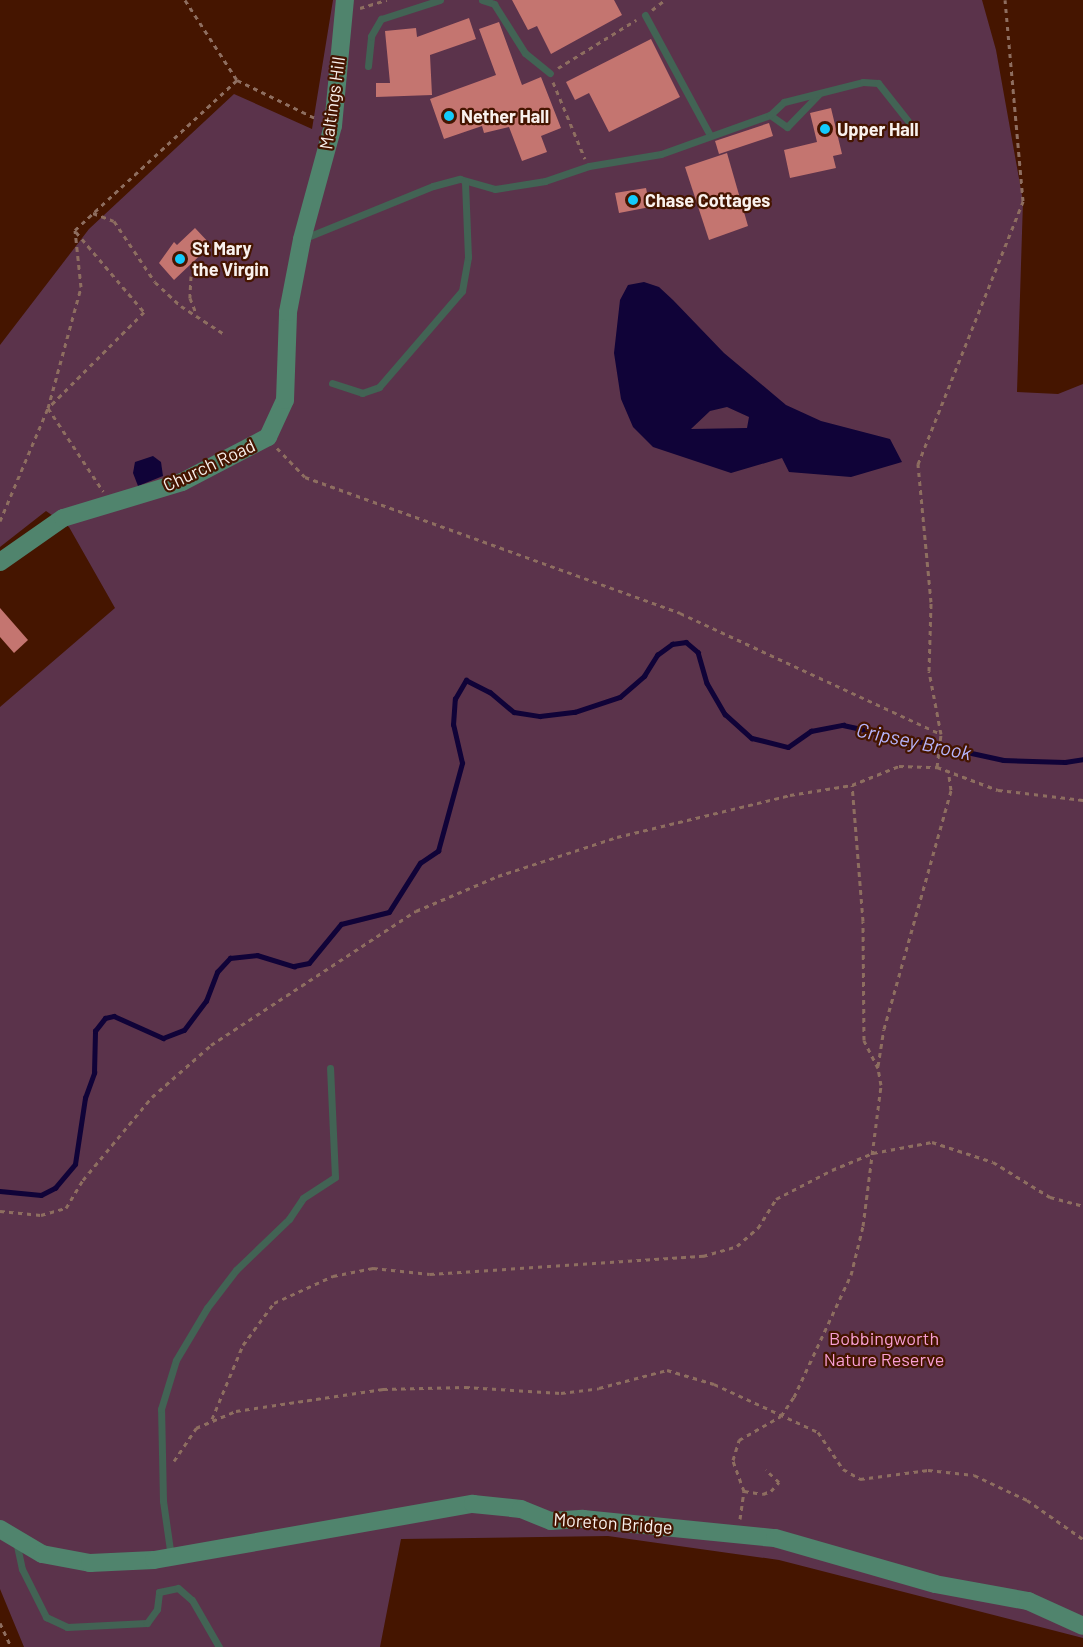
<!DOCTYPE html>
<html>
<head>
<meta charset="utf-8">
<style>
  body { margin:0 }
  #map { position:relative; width:1083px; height:1647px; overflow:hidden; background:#451500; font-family:Barlow,sans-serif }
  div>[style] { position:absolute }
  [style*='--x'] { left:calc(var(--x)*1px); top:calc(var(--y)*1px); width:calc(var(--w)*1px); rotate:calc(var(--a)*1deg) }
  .green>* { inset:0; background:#5b334b }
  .water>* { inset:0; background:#100338 }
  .stream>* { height:4.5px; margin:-2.25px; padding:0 2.25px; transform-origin:2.25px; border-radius:2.25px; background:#100338 }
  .building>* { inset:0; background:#c47570 }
  .path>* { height:3px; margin-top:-1.5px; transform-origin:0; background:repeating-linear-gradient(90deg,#8e6e60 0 4.5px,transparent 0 9px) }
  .lane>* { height:7px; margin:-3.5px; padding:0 3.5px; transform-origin:3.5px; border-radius:3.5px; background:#426354 }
  .secondary>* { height:18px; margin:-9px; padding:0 9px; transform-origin:9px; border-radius:9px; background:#50846d }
  .dots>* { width:16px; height:16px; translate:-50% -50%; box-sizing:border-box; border:3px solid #451500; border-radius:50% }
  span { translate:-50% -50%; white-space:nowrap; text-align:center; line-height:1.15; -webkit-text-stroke:4.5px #451500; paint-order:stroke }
  .street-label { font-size:18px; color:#f9f1ed }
  .poi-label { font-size:18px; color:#f9f1ed; font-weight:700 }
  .left { translate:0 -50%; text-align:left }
  .park-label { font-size:18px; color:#f89fd4 }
  .water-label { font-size:20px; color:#b6b6fd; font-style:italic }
</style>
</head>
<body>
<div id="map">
  <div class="green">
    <i style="clip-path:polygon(333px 0,982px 0,996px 50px,1023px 201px,1017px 392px,1058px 394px,1083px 384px,1083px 1638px,779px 1560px,608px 1536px,401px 1539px,380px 1647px,24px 1647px,0 1589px,0 707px,115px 608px,69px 527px,46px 511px,0 547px,0 345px,89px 229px,234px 94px,312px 129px)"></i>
  </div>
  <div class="water">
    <i style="clip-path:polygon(evenodd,644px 282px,659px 287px,673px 300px,724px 353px,786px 405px,821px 421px,890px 439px,902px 462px,851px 477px,789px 472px,782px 458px,731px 473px,653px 447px,633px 427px,621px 399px,614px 353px,620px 300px,628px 285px,644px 282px,727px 407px,749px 417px,747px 428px,691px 429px,710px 411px,727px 407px)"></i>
    <i style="clip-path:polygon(153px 456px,161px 462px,163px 476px,138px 486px,133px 473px,135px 462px)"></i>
  </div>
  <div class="stream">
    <i style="--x:0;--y:1191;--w:41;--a:5.6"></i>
    <i style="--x:41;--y:1195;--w:16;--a:-27"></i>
    <i style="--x:55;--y:1188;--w:31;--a:-50"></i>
    <i style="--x:75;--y:1164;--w:67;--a:-81.4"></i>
    <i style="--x:85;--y:1098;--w:27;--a:-70"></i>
    <i style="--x:94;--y:1073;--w:42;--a:-88.6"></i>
    <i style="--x:95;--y:1031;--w:16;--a:-52"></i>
    <i style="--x:105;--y:1018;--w:9;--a:-13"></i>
    <i style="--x:114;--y:1016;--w:54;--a:24.2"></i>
    <i style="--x:163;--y:1038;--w:22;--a:-21"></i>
    <i style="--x:184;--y:1030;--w:36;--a:-53"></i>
    <i style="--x:206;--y:1001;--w:31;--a:-69"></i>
    <i style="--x:217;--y:972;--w:19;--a:-47"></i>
    <i style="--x:230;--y:958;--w:27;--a:-6"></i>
    <i style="--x:257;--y:955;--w:39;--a:17"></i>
    <i style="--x:294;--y:966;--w:15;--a:-11"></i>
    <i style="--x:309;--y:963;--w:50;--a:-50.6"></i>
    <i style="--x:341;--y:924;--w:49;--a:-14"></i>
    <i style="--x:389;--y:912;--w:58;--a:-57.7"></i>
    <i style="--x:420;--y:863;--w:22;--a:-34"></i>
    <i style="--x:438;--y:851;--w:91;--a:-74.7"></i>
    <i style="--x:462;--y:763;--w:39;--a:-103"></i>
    <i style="--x:453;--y:725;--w:26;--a:-86"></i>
    <i style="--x:455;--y:699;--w:22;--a:-60"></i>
    <i style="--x:466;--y:680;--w:27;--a:27"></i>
    <i style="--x:490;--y:692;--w:31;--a:40"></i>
    <i style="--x:514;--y:712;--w:26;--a:9"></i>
    <i style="--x:540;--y:716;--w:35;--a:-7"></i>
    <i style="--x:575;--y:712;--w:47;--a:-18.4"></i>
    <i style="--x:620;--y:697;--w:32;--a:-41"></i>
    <i style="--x:644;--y:676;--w:25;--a:-58"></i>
    <i style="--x:657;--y:655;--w:19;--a:-36"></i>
    <i style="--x:672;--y:644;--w:14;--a:-8"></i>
    <i style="--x:686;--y:642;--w:16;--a:40"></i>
    <i style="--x:698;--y:652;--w:32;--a:74"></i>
    <i style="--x:707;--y:683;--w:36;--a:60"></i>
    <i style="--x:725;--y:714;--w:36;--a:42"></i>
    <i style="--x:752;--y:738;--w:37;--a:14"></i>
    <i style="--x:788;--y:747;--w:28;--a:-35"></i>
    <i style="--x:811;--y:731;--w:33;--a:-11"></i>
    <i style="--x:843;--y:725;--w:164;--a:12.3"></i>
    <i style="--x:1003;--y:760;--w:62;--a:1.8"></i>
    <i style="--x:1065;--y:762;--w:18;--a:-9"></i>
  </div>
  <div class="building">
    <i style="clip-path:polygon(512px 0,614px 0,622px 15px,551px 54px,537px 26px,528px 30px)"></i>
    <i style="clip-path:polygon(469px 18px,476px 39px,430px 55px,432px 95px,376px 97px,376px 83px,390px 83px,385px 31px,416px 28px,417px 37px)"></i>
    <i style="clip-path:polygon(499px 22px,522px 85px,541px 77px,561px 128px,541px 136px,547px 152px,522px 161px,509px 127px,484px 133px,482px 126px,444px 139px,430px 99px,496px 75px,479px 29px)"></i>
    <i style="clip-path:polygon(651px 39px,680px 97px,609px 132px,589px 93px,575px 100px,566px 82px)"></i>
    <i style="clip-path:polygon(831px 108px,842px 154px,833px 156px,836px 168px,790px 178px,784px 150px,817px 142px,810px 113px)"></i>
    <i style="clip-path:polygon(769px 123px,773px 136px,719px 154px,715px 141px)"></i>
    <i style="clip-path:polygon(727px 153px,748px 226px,709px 240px,685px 167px)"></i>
    <i style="clip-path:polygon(646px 188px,650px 207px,619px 213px,615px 193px)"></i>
    <i style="clip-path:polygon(195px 228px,211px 245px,174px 280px,159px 263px,174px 242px,177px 245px)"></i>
    <i style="clip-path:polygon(0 608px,28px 640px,14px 653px,0 637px)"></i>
  </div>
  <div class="path">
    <i style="--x:185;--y:0;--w:95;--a:57"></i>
    <i style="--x:237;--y:80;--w:89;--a:26"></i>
    <i style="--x:360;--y:8;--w:28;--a:-17"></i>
    <i style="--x:652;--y:10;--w:16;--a:-38"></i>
    <i style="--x:558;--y:68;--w:92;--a:-31.6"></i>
    <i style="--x:553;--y:82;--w:83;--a:67.4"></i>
    <i style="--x:93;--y:213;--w:22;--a:21"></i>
    <i style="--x:114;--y:221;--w:73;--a:56.1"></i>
    <i style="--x:155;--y:282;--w:35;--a:43"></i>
    <i style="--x:181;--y:306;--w:51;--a:33.1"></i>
    <i style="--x:76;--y:232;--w:105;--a:49.6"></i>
    <i style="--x:144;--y:312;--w:136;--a:135"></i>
    <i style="--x:48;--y:408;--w:100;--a:56.5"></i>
    <i style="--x:191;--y:276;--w:22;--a:93"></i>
    <i style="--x:190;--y:298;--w:18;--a:68"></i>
    <i style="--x:277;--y:448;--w:40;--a:46"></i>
    <i style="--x:305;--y:477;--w:399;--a:19.9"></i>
    <i style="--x:680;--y:613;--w:288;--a:24.9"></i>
    <i style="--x:0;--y:521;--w:123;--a:-67"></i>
    <i style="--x:48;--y:408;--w:125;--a:-74.7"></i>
    <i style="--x:81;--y:287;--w:57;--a:-96"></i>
    <i style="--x:75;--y:230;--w:221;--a:-42.8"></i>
    <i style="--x:937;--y:767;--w:33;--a:-83"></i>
    <i style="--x:941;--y:734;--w:64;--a:-100.8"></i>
    <i style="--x:929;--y:671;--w:69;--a:-88.3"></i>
    <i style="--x:931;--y:602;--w:139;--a:-95.4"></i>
    <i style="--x:918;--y:464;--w:283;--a:-68.2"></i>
    <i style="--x:1023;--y:201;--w:202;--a:-95.1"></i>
    <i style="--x:878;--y:1066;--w:37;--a:-81"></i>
    <i style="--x:884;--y:1029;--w:248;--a:-74.3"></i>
    <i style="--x:951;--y:790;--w:15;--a:-98"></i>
    <i style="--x:0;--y:1211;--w:41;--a:5.6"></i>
    <i style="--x:41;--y:1215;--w:26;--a:-16"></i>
    <i style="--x:66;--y:1208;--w:33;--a:-59"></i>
    <i style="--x:83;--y:1180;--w:108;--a:-50.3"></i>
    <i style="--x:152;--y:1097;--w:79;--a:-41.4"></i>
    <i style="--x:211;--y:1045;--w:245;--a:-33.2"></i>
    <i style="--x:416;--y:911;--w:89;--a:-23.1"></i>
    <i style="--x:498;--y:876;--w:125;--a:-18.1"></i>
    <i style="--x:617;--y:837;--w:178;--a:-13.6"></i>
    <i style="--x:790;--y:795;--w:63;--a:-9.2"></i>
    <i style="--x:852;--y:785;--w:51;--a:-22"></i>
    <i style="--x:899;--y:766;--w:38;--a:2"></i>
    <i style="--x:937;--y:767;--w:65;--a:20.7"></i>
    <i style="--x:998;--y:790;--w:86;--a:6.7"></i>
    <i style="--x:212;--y:1419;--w:80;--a:-67.3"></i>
    <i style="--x:243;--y:1345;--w:52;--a:-53.6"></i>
    <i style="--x:274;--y:1303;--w:65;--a:-24.6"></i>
    <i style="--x:333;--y:1276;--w:41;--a:-11.3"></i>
    <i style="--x:373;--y:1268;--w:57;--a:6"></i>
    <i style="--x:430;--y:1274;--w:274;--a:-3.8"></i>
    <i style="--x:703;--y:1256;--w:35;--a:-16"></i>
    <i style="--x:737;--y:1246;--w:28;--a:-41"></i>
    <i style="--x:758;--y:1228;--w:34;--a:-58"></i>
    <i style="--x:776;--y:1199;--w:63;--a:-27.4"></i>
    <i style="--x:832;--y:1170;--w:44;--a:-22.5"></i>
    <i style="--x:873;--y:1153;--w:60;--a:-10.6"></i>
    <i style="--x:932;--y:1142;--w:64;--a:18.2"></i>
    <i style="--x:993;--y:1162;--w:67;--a:31.6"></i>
    <i style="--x:1050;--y:1197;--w:34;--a:15"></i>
    <i style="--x:174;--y:1461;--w:40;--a:-56"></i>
    <i style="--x:196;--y:1428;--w:43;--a:-23"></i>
    <i style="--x:236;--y:1411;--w:149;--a:-8.5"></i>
    <i style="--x:383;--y:1389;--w:82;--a:-1.4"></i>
    <i style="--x:465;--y:1387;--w:96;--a:3.6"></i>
    <i style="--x:561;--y:1393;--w:38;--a:-7"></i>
    <i style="--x:599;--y:1388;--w:70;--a:-14.8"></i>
    <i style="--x:667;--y:1370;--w:49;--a:16.6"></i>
    <i style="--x:714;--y:1384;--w:115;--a:24.8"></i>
    <i style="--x:818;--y:1432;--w:45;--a:56"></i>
    <i style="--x:843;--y:1469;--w:20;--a:30"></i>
    <i style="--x:860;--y:1479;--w:69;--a:-7.5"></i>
    <i style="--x:928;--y:1470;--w:46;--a:6.2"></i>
    <i style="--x:974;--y:1475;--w:59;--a:25.3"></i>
    <i style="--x:1027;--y:1500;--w:68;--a:34.9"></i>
    <i style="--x:744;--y:1491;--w:19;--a:9"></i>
    <i style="--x:763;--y:1494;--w:9;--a:-21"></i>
    <i style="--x:771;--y:1491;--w:12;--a:-48"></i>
    <i style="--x:779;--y:1482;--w:18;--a:-137"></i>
    <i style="--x:740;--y:1519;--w:28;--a:-82"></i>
    <i style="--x:744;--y:1491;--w:33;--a:-110"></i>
    <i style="--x:733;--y:1460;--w:21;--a:-73"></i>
    <i style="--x:739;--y:1440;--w:48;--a:-29.7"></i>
    <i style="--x:781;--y:1416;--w:23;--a:-56"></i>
    <i style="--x:794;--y:1397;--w:135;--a:-65"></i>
    <i style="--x:851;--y:1275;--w:50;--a:-76.2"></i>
    <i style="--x:863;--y:1226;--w:142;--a:-82.7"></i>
    <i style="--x:881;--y:1085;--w:17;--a:-100"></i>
    <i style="--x:878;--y:1068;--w:31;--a:-117"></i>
    <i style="--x:864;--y:1040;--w:119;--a:-90.5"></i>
    <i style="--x:863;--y:921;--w:136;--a:-94.6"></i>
    <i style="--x:0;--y:1623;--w:26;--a:65"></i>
  </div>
  <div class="lane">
    <i style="--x:482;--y:0;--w:13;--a:18"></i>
    <i style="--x:494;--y:4;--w:58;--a:57.7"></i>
    <i style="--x:525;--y:53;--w:32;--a:39"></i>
    <i style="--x:645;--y:15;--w:136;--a:61.6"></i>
    <i style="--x:368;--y:66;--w:30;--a:-84"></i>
    <i style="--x:371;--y:36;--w:20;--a:-60"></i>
    <i style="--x:381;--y:19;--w:62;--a:-17.9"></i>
    <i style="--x:770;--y:115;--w:21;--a:35"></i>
    <i style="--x:787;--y:127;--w:45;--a:-45.9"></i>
    <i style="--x:305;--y:238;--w:138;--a:-22.1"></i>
    <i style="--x:433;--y:186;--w:28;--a:-15"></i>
    <i style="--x:460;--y:179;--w:36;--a:16"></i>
    <i style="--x:495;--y:189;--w:51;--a:-9.1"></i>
    <i style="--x:545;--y:181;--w:46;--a:-18.8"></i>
    <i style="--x:589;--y:166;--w:73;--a:-9.5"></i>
    <i style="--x:661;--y:154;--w:116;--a:-19.7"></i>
    <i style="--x:770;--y:115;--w:19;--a:-43"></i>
    <i style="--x:784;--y:102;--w:81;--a:-14.2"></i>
    <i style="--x:863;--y:82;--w:15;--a:4"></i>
    <i style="--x:878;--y:83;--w:48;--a:51.7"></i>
    <i style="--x:332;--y:383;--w:32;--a:18"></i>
    <i style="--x:362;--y:393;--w:18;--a:-19"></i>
    <i style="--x:379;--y:387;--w:127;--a:-49.2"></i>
    <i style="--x:462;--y:291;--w:35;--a:-80"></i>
    <i style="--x:468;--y:257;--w:76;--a:-92.3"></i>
    <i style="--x:16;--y:1541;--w:29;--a:78"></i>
    <i style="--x:22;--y:1569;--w:54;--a:63.4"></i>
    <i style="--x:46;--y:1617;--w:23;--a:25"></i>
    <i style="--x:67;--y:1627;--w:80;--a:-2.9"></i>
    <i style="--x:147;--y:1623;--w:17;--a:-54"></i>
    <i style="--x:157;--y:1609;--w:17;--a:-83"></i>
    <i style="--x:159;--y:1592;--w:19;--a:-12"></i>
    <i style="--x:178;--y:1588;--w:18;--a:41"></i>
    <i style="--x:192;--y:1600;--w:54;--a:60.1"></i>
    <i style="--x:171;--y:1557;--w:57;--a:-98.1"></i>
    <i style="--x:163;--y:1501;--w:92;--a:-91.2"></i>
    <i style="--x:161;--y:1409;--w:51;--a:-73"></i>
    <i style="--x:176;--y:1360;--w:61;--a:-59.2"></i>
    <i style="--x:207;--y:1308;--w:48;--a:-52.7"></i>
    <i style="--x:236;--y:1270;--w:74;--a:-43.9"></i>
    <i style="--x:289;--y:1219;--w:25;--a:-56"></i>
    <i style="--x:303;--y:1198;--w:38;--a:-33"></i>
    <i style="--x:335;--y:1177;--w:109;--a:-92.6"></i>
  </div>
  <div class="secondary">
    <i style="--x:0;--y:562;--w:77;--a:-34.9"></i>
    <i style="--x:63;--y:518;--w:124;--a:-16.8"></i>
    <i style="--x:182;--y:482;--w:97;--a:-27.6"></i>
    <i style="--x:268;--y:437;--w:41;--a:-65.3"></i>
    <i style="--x:285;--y:400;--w:88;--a:-88"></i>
    <i style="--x:288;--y:312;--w:74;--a:-79.1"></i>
    <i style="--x:302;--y:239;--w:117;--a:-74.7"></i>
    <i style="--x:333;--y:126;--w:127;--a:-84.6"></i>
    <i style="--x:0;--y:1529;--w:49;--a:30.8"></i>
    <i style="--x:42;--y:1554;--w:49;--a:10.6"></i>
    <i style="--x:90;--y:1563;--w:64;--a:-2.7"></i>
    <i style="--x:154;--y:1560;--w:324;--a:-10"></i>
    <i style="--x:473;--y:1504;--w:48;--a:5.9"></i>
    <i style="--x:521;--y:1509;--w:32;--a:22"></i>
    <i style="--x:551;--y:1521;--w:32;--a:-4"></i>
    <i style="--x:583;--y:1519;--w:193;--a:5.7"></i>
    <i style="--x:775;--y:1538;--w:166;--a:16"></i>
    <i style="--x:935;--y:1584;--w:95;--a:10.4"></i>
    <i style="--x:1028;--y:1601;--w:60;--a:24.4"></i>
  </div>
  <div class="dots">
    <i style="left:449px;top:116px;background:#13cafb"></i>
    <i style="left:825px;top:129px;background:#13cafb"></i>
    <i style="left:633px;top:200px;background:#13cafb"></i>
    <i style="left:180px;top:259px;background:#13cafb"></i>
  </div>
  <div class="street-label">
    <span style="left:332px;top:103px;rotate:-82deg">Maltings Hill</span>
    <span style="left:209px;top:465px;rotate:-25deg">Church Road</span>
    <span style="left:613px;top:1523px;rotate:4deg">Moreton Bridge</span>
  </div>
  <div class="poi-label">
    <span class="left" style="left:461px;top:116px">Nether Hall</span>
    <span class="left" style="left:837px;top:129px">Upper Hall</span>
    <span class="left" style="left:645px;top:200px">Chase Cottages</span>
    <span class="left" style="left:192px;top:259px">St Mary<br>the Virgin</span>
  </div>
  <div class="park-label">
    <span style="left:884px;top:1349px">Bobbingworth<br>Nature Reserve</span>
  </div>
  <div class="water-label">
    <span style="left:914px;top:741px;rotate:12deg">Cripsey Brook</span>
  </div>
</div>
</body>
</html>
